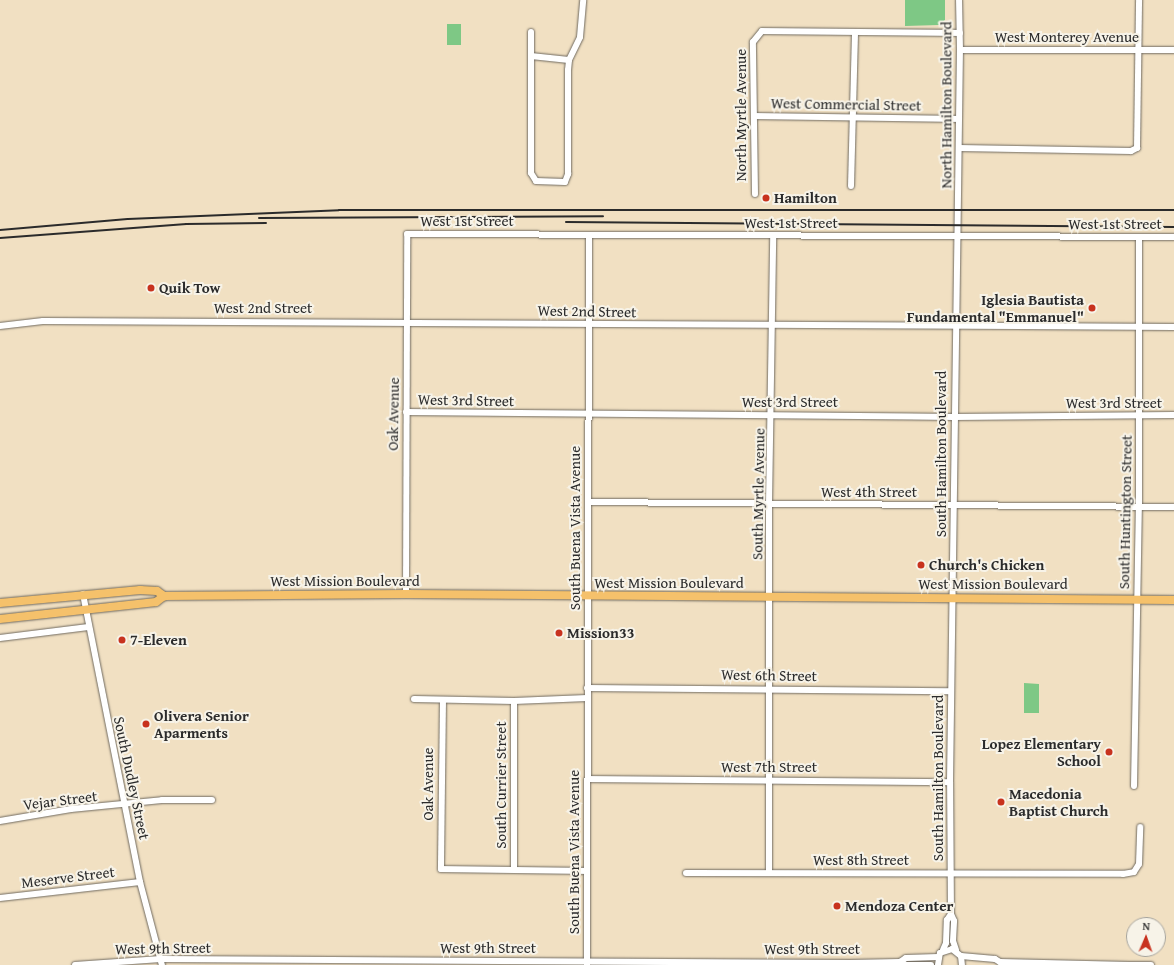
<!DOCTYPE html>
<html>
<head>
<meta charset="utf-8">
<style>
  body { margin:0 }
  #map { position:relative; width:1174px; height:965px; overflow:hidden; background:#f1e0c2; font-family:"Gentium Book Plus",serif }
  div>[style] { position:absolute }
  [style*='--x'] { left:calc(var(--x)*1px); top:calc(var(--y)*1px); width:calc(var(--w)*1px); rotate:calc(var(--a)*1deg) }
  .green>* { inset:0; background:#7ec885 }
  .roads { filter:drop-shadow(0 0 1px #706a60) drop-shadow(0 0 1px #706a60) }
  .minor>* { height:6px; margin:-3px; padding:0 3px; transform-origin:3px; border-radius:3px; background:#fff }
  .major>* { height:8px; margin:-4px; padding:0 4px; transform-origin:4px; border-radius:4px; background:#f5c16b }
  .rail>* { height:2px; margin:-1px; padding:0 1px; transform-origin:1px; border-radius:1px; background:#2b2b2b }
  .dots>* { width:11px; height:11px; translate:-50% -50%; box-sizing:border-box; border:2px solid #f7f3e8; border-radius:50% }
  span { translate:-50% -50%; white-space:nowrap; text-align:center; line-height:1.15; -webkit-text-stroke:4px #f7f3e8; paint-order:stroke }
  .street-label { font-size:15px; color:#2b2b2b }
  .poi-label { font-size:15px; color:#2b2b2b; font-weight:700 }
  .left { translate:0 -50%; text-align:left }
  .right { translate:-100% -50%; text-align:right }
  .north { position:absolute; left:1126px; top:917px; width:40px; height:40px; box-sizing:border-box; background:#f7f3e8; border:1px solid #a5a39c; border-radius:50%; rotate:2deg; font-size:11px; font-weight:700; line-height:16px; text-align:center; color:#2b2b2b }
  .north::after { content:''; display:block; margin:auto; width:14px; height:18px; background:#c8321e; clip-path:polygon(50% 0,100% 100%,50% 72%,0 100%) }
</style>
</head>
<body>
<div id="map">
  <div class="green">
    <i style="clip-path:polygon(905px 0,945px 0,945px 20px,939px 25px,905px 26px)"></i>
    <i style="clip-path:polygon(447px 24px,461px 24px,461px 45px,447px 45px)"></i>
    <i style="clip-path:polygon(1024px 683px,1039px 684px,1039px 713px,1024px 713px)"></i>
  </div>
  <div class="roads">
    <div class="minor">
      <i style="--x:531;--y:32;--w:141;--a:90"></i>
      <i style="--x:531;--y:173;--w:9;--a:58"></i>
      <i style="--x:536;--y:181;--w:29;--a:2"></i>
      <i style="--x:565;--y:182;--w:9;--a:-69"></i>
      <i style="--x:568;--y:174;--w:104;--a:-90"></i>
      <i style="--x:568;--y:70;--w:10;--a:-84"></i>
      <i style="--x:569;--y:60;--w:25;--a:-64"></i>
      <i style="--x:580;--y:37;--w:37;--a:-85"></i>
      <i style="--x:960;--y:50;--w:214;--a:0"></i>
      <i style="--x:531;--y:56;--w:38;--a:6"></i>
      <i style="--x:756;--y:116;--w:203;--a:0.8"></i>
      <i style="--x:959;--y:148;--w:172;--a:1"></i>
      <i style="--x:1131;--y:151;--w:7;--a:-27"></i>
      <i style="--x:1137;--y:148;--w:148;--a:-89.2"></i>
      <i style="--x:851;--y:186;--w:153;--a:-88.5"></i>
      <i style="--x:755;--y:194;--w:152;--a:-90.8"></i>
      <i style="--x:753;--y:42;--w:14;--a:-51"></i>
      <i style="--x:762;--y:31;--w:198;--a:0.6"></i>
      <i style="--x:0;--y:326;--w:43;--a:-6.6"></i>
      <i style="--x:43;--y:321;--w:1131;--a:0.3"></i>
      <i style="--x:406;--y:412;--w:548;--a:0.52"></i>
      <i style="--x:954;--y:417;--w:220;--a:-0.5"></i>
      <i style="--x:589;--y:502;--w:585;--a:0.49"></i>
      <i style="--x:83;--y:594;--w:294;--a:78.8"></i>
      <i style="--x:140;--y:882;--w:86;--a:75.2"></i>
      <i style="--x:406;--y:594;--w:360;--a:-89.8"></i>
      <i style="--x:407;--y:234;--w:767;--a:0.22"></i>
      <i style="--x:0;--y:638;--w:89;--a:-7.1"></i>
      <i style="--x:587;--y:688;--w:364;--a:0.5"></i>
      <i style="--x:414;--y:699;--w:100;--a:1.1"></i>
      <i style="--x:514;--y:701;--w:73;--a:-2.4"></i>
      <i style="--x:443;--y:700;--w:169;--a:90.7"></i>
      <i style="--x:441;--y:869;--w:146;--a:0.8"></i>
      <i style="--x:514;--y:701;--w:168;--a:90"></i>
      <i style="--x:588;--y:779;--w:362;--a:0.5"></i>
      <i style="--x:1134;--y:786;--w:279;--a:-89"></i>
      <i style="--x:1139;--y:507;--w:270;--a:-90"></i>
      <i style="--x:0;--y:821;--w:72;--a:-9.6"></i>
      <i style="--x:71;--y:809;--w:91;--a:-5.6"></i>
      <i style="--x:162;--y:800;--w:50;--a:0"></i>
      <i style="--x:769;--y:872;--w:368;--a:-90"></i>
      <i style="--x:769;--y:504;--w:268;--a:-89.1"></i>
      <i style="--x:686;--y:873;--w:437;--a:0.1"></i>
      <i style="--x:1123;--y:874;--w:11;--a:-10"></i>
      <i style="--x:1134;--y:872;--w:9;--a:-58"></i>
      <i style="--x:1139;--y:864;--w:37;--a:-88"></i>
      <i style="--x:0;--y:898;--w:141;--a:-6.5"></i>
      <i style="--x:943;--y:950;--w:8;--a:-67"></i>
      <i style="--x:946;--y:943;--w:23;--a:-88"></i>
      <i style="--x:947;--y:920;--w:7;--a:-56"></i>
      <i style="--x:956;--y:950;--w:9;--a:-108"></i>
      <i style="--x:953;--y:941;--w:20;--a:-87"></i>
      <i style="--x:954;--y:921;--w:8;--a:-113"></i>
      <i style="--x:951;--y:914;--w:132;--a:-90.4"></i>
      <i style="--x:950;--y:782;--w:732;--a:-89.22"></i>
      <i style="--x:960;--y:50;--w:50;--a:-91.1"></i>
      <i style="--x:961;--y:956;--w:34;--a:5"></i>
      <i style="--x:995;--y:959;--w:6;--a:31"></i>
      <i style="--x:1000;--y:962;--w:129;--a:1.3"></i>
      <i style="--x:900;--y:962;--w:7;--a:27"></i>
      <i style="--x:906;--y:965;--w:25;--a:0"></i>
      <i style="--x:75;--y:965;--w:86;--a:-4"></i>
      <i style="--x:161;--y:959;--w:689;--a:0.33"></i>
      <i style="--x:850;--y:963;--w:50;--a:-1.1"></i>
      <i style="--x:900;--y:962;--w:7;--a:-34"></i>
      <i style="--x:906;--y:958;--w:32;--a:-2"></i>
      <i style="--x:587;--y:965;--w:730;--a:-89.84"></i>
      <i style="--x:938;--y:965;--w:12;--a:-81"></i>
      <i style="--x:940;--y:953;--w:13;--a:-18"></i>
      <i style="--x:952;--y:949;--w:11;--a:38"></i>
      <i style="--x:961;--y:956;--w:9;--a:84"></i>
      <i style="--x:1129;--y:965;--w:22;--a:0"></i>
    </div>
    <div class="major">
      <i style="--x:0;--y:603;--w:141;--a:-5.3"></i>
      <i style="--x:140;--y:590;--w:17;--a:3"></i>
      <i style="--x:157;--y:591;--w:9;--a:36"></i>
      <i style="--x:0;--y:619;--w:157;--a:-6.2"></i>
      <i style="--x:156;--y:602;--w:10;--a:-37"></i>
      <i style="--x:164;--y:596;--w:242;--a:-0.5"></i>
      <i style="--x:406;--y:594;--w:768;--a:0.45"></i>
    </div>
  </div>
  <div class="rail">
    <i style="--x:259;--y:218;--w:344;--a:-0.3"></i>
    <i style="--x:566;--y:222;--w:608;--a:0.47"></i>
    <i style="--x:0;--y:230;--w:128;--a:-4.9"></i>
    <i style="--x:128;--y:219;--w:211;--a:-2.4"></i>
    <i style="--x:339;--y:210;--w:835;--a:0"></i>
    <i style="--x:0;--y:238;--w:187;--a:-4.3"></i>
    <i style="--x:186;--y:224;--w:80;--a:-0.7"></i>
  </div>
  <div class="dots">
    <i style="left:766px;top:198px;background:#c8321e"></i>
    <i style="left:151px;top:288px;background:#c8321e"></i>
    <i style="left:1092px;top:308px;background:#c8321e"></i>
    <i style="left:921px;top:565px;background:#c8321e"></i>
    <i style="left:559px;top:633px;background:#c8321e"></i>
    <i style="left:122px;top:640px;background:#c8321e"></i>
    <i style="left:146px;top:724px;background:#c8321e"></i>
    <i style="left:1109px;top:752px;background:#c8321e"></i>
    <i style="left:1001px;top:802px;background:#c8321e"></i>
    <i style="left:837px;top:906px;background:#c8321e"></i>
  </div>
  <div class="street-label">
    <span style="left:1067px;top:37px">West Monterey Avenue</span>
    <span style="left:846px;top:104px;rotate:1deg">West Commercial Street</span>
    <span style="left:946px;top:105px;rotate:-90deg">North Hamilton Boulevard</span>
    <span style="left:741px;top:115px;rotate:-90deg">North Myrtle Avenue</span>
    <span style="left:467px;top:221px">West 1st Street</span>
    <span style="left:791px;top:223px">West 1st Street</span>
    <span style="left:1115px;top:224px">West 1st Street</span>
    <span style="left:263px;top:308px">West 2nd Street</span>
    <span style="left:587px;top:311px;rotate:1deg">West 2nd Street</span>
    <span style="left:466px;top:400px;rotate:1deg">West 3rd Street</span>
    <span style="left:790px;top:402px">West 3rd Street</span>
    <span style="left:1114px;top:403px">West 3rd Street</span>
    <span style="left:393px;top:414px;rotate:-89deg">Oak Avenue</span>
    <span style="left:941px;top:454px;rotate:-90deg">South Hamilton Boulevard</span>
    <span style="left:869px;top:492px">West 4th Street</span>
    <span style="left:758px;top:494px;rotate:-89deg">South Myrtle Avenue</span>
    <span style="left:1125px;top:512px;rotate:-89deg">South Huntington Street</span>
    <span style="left:575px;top:528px;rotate:-90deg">South Buena Vista Avenue</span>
    <span style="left:345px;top:581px">West Mission Boulevard</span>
    <span style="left:669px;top:583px">West Mission Boulevard</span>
    <span style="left:993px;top:584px">West Mission Boulevard</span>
    <span style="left:769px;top:675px;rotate:1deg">West 6th Street</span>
    <span style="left:769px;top:767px">West 7th Street</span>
    <span style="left:132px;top:778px;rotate:78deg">South Dudley Street</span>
    <span style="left:938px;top:778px;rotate:-90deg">South Hamilton Boulevard</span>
    <span style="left:428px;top:784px;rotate:-90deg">Oak Avenue</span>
    <span style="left:501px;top:785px;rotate:-90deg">South Currier Street</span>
    <span style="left:60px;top:800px;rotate:-7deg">Vejar Street</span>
    <span style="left:574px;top:852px;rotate:-90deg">South Buena Vista Avenue</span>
    <span style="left:861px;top:860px">West 8th Street</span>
    <span style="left:68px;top:877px;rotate:-7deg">Meserve Street</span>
    <span style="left:163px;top:948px;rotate:-1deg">West 9th Street</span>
    <span style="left:488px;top:948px">West 9th Street</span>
    <span style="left:812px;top:949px">West 9th Street</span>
  </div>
  <div class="poi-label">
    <span class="left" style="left:774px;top:198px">Hamilton</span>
    <span class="left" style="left:159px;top:288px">Quik Tow</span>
    <span class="right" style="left:1084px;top:308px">Iglesia Bautista<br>Fundamental "Emmanuel"</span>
    <span class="left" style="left:929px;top:565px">Church's Chicken</span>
    <span class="left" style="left:567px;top:633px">Mission33</span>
    <span class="left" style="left:130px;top:640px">7-Eleven</span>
    <span class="left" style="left:154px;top:724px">Olivera Senior<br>Aparments</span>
    <span class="right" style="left:1101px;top:752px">Lopez Elementary<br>School</span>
    <span class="left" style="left:1009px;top:802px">Macedonia<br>Baptist Church</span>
    <span class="left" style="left:845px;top:906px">Mendoza Center</span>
  </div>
  <div class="north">N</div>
</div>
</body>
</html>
